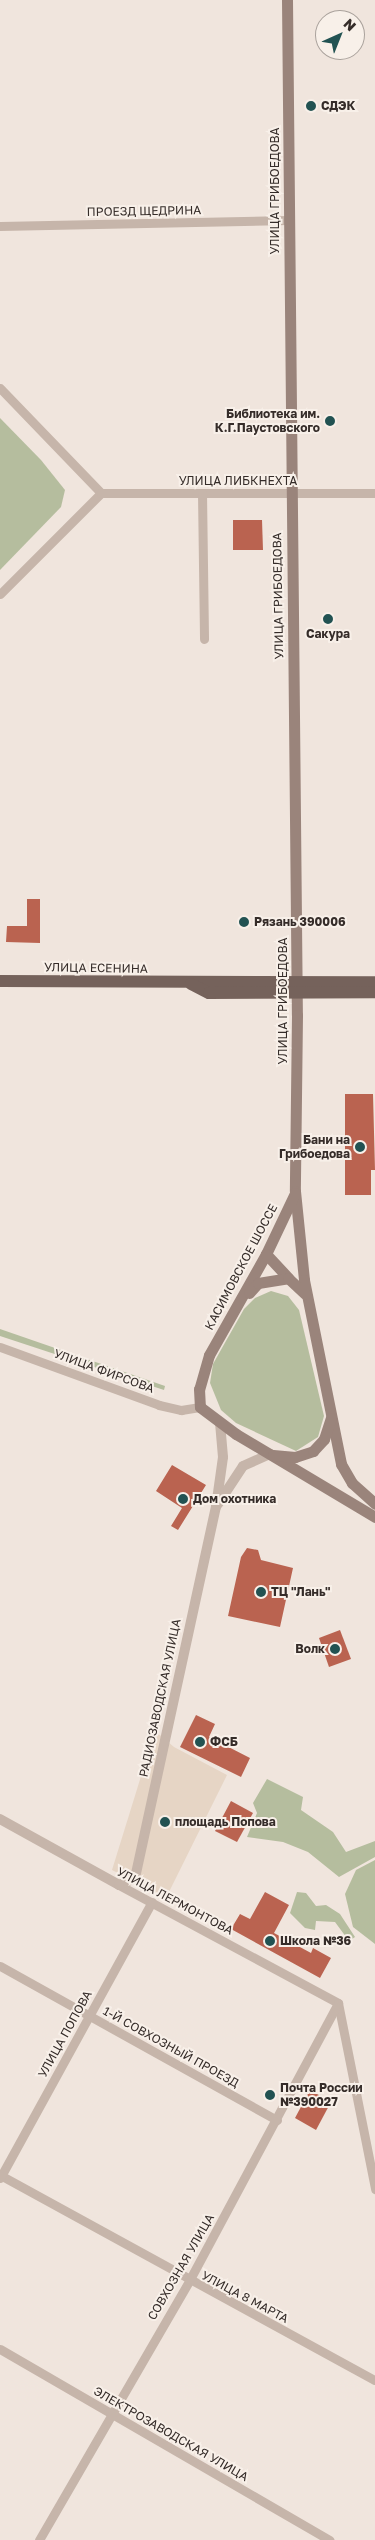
<!DOCTYPE html>
<html>
<head>
<meta charset="utf-8">
<style>
  body { margin:0 }
  #map { position:relative; width:375px; height:2540px; overflow:hidden; background:#f0e5dd; font-family:"Golos Text",sans-serif }
  div>[style] { position:absolute }
  [style*='--x'] { left:calc(var(--x)*1px); top:calc(var(--y)*1px); width:calc(var(--w)*1px); rotate:calc(var(--a)*1deg) }
  .green>* { inset:0; background:#b5bd9e }
  .plaza>* { inset:0; background:#e6d5c5 }
  .building>* { inset:0; background:#ba6350 }
  .minor>* { height:9px; margin:-4.5px; padding:0 4.5px; transform-origin:4.5px; border-radius:4.5px; background:#c6b5aa }
  .tertiary>* { height:10px; margin:-5px; padding:0 5px; transform-origin:5px; border-radius:5px; background:#c6b5aa }
  .secondary>* { height:11px; margin:-5.5px; padding:0 5.5px; transform-origin:5.5px; border-radius:5.5px; background:#9a847b }
  .primary>* { height:12px; margin:-6px; padding:0 6px; transform-origin:6px; border-radius:6px; background:#75625b }
  .dots>* { width:14px; height:14px; translate:-50% -50%; box-sizing:border-box; border:2px solid #f8f0e9; border-radius:50% }
  span { translate:-50% -50%; white-space:nowrap; text-align:center; line-height:1.15; -webkit-text-stroke:4px #f8f0e9; paint-order:stroke }
  .poi-label { font-size:12px; color:#352c29; font-weight:700 }
  .left { translate:0 -50%; text-align:left }
  .right { translate:-100% -50%; text-align:right }
  .street-label { font-size:12px; color:#352c29 }
  .north { position:absolute; left:315px; top:10px; width:50px; height:50px; box-sizing:border-box; background:#f8f0e9; border:1px solid #aaa29c; border-radius:50%; rotate:44deg; font-size:14px; font-weight:700; line-height:20px; text-align:center; color:#352c29 }
  .north::after { content:''; display:block; margin:auto; width:18px; height:22px; background:#225252; clip-path:polygon(50% 0,100% 100%,50% 72%,0 100%) }
</style>
</head>
<body>
<div id="map">
  <div class="green">
    <i style="clip-path:polygon(0 418px,41px 460px,65px 490px,61px 507px,0 570px)"></i>
    <i style="clip-path:polygon(271px 1291px,288px 1296px,299px 1310px,324px 1416px,318px 1437px,296px 1451px,236px 1423px,221px 1410px,210px 1383px,213px 1364px,244px 1309px,255px 1298px)"></i>
    <i style="clip-path:polygon(0 1329px,165px 1386px,164px 1390px,0 1336px)"></i>
    <i style="clip-path:polygon(267px 1779px,303px 1797px,301px 1810px,333px 1832px,346px 1852px,375px 1841px,375px 1857px,339px 1877px,308px 1852px,283px 1842px,247px 1837px,257px 1813px,253px 1803px)"></i>
    <i style="clip-path:polygon(375px 1860px,375px 1944px,353px 1927px,345px 1894px,356px 1870px)"></i>
    <i style="clip-path:polygon(297px 1892px,306px 1893px,316px 1906px,326px 1905px,340px 1914px,355px 1937px,349px 1941px,335px 1922px,316px 1921px,315px 1930px,305px 1928px,290px 1913px)"></i>
  </div>
  <div class="plaza">
    <i style="clip-path:polygon(155px 1731px,174px 1747px,227px 1775px,166px 1898px,112px 1870px)"></i>
  </div>
  <div class="building">
    <i style="clip-path:polygon(233px 520px,262px 520px,263px 550px,233px 550px)"></i>
    <i style="clip-path:polygon(27px 899px,40px 899px,40px 943px,6px 942px,7px 926px,27px 926px)"></i>
    <i style="clip-path:polygon(345px 1094px,373px 1094px,375px 1170px,371px 1170px,371px 1195px,345px 1195px)"></i>
    <i style="clip-path:polygon(172px 1465px,206px 1485px,178px 1530px,171px 1526px,182px 1508px,156px 1491px)"></i>
    <i style="clip-path:polygon(247px 1548px,258px 1550px,261px 1560px,293px 1568px,280px 1627px,228px 1616px,241px 1557px)"></i>
    <i style="clip-path:polygon(340px 1630px,351px 1659px,329px 1667px,319px 1638px)"></i>
    <i style="clip-path:polygon(196px 1715px,215px 1724px,209px 1737px,250px 1758px,241px 1777px,180px 1747px)"></i>
    <i style="clip-path:polygon(231px 1801px,253px 1813px,237px 1842px,215px 1831px)"></i>
    <i style="clip-path:polygon(265px 1892px,289px 1905px,274px 1933px,311px 1953px,313px 1948px,331px 1958px,320px 1978px,231px 1929px,240px 1914px,250px 1919px)"></i>
    <i style="clip-path:polygon(310px 2090px,331px 2102px,316px 2130px,295px 2118px)"></i>
  </div>
  <div class="minor">
    <i style="--x:0;--y:226;--w:288;--a:-1.2"></i>
    <i style="--x:0;--y:388;--w:146;--a:46.1"></i>
    <i style="--x:101;--y:493;--w:143;--a:135"></i>
    <i style="--x:101;--y:493;--w:274;--a:0"></i>
    <i style="--x:202;--y:493;--w:146;--a:89.2"></i>
    <i style="--x:0;--y:1347;--w:169;--a:20"></i>
    <i style="--x:159;--y:1405;--w:23;--a:13"></i>
    <i style="--x:181;--y:1410;--w:19;--a:-9"></i>
    <i style="--x:119;--y:1885;--w:249;--a:28.3"></i>
    <i style="--x:0;--y:1966;--w:317;--a:29.1"></i>
    <i style="--x:338;--y:2003;--w:190;--a:78.7"></i>
    <i style="--x:0;--y:2175;--w:427;--a:28.7"></i>
    <i style="--x:0;--y:2178;--w:315;--a:-61.2"></i>
    <i style="--x:0;--y:2349;--w:381;--a:30.1"></i>
    <i style="--x:39;--y:2540;--w:299;--a:-59.9"></i>
    <i style="--x:189;--y:2281;--w:315;--a:-61.8"></i>
  </div>
  <div class="tertiary">
    <i style="--x:218;--y:1504;--w:45;--a:-56.7"></i>
    <i style="--x:243;--y:1466;--w:30;--a:-24"></i>
    <i style="--x:0;--y:1819;--w:136;--a:29"></i>
    <i style="--x:119;--y:1885;--w:17;--a:-24"></i>
    <i style="--x:135;--y:1878;--w:380;--a:-77.7"></i>
    <i style="--x:216;--y:1507;--w:50;--a:-82"></i>
    <i style="--x:223;--y:1457;--w:33;--a:-95"></i>
  </div>
  <div class="secondary">
    <i style="--x:287;--y:0;--w:1015;--a:89.44"></i>
    <i style="--x:297;--y:1015;--w:176;--a:90.7"></i>
    <i style="--x:295;--y:1191;--w:89;--a:84.2"></i>
    <i style="--x:304;--y:1280;--w:188;--a:78.6"></i>
    <i style="--x:341;--y:1464;--w:22;--a:60"></i>
    <i style="--x:352;--y:1483;--w:31;--a:42"></i>
    <i style="--x:295;--y:1193;--w:68;--a:115.4"></i>
    <i style="--x:266;--y:1254;--w:116;--a:119.4"></i>
    <i style="--x:209;--y:1355;--w:35;--a:106"></i>
    <i style="--x:199;--y:1389;--w:18;--a:87"></i>
    <i style="--x:200;--y:1407;--w:45;--a:36.9"></i>
    <i style="--x:236;--y:1434;--w:162;--a:30.8"></i>
    <i style="--x:266;--y:1254;--w:33;--a:47"></i>
    <i style="--x:249;--y:1293;--w:13;--a:-48"></i>
    <i style="--x:258;--y:1283;--w:30;--a:-9"></i>
    <i style="--x:288;--y:1278;--w:23;--a:43"></i>
    <i style="--x:273;--y:1455;--w:22;--a:5"></i>
    <i style="--x:295;--y:1457;--w:19;--a:-18"></i>
    <i style="--x:313;--y:1451;--w:16;--a:-47"></i>
    <i style="--x:324;--y:1439;--w:22;--a:-72"></i>
  </div>
  <div class="primary">
    <i style="--x:0;--y:981;--w:375;--a:0.2"></i>
    <i style="--x:191;--y:984;--w:20;--a:27"></i>
    <i style="--x:209;--y:993;--w:166;--a:-0.3"></i>
  </div>
  <div class="dots">
    <i style="left:311px;top:106px;background:#225252"></i>
    <i style="left:330px;top:421px;background:#225252"></i>
    <i style="left:328px;top:619px;background:#225252"></i>
    <i style="left:244px;top:922px;background:#225252"></i>
    <i style="left:360px;top:1147px;background:#225252"></i>
    <i style="left:183px;top:1499px;background:#225252"></i>
    <i style="left:261px;top:1592px;background:#225252"></i>
    <i style="left:335px;top:1649px;background:#225252"></i>
    <i style="left:200px;top:1742px;background:#225252"></i>
    <i style="left:165px;top:1822px;background:#225252"></i>
    <i style="left:270px;top:1941px;background:#225252"></i>
    <i style="left:270px;top:2095px;background:#225252"></i>
  </div>
  <div class="poi-label">
    <span class="left" style="left:321px;top:106px">СДЭК</span>
    <span class="right" style="left:320px;top:421px">Библиотека им.<br>К.Г.Паустовского</span>
    <span style="left:328px;top:634px">Сакура</span>
    <span class="left" style="left:254px;top:922px">Рязань 390006</span>
    <span class="right" style="left:350px;top:1147px">Бани на<br>Грибоедова</span>
    <span class="left" style="left:193px;top:1499px">Дом охотника</span>
    <span class="left" style="left:271px;top:1592px">ТЦ "Лань"</span>
    <span class="right" style="left:325px;top:1649px">Волк</span>
    <span class="left" style="left:210px;top:1742px">ФСБ</span>
    <span class="left" style="left:175px;top:1822px">площадь Попова</span>
    <span class="left" style="left:280px;top:1941px">Школа №36</span>
    <span class="left" style="left:280px;top:2095px">Почта России<br>№390027</span>
  </div>
  <div class="street-label">
    <span style="left:275px;top:191px;rotate:-90deg">УЛИЦА ГРИБОЕДОВА</span>
    <span style="left:144px;top:211px;rotate:-1deg">ПРОЕЗД ЩЕДРИНА</span>
    <span style="left:238px;top:481px">УЛИЦА ЛИБКНЕХТА</span>
    <span style="left:278px;top:596px;rotate:-91deg">УЛИЦА ГРИБОЕДОВА</span>
    <span style="left:96px;top:968px;rotate:1deg">УЛИЦА ЕСЕНИНА</span>
    <span style="left:283px;top:1001px;rotate:-90deg">УЛИЦА ГРИБОЕДОВА</span>
    <span style="left:241px;top:1267px;rotate:-62deg">КАСИМОВСКОЕ ШОССЕ</span>
    <span style="left:104px;top:1371px;rotate:20deg">УЛИЦА ФИРСОВА</span>
    <span style="left:160px;top:1698px;rotate:-78deg">РАДИОЗАВОДСКАЯ УЛИЦА</span>
    <span style="left:175px;top:1901px;rotate:28deg">УЛИЦА ЛЕРМОНТОВА</span>
    <span style="left:65px;top:2034px;rotate:-61deg">УЛИЦА ПОПОВА</span>
    <span style="left:171px;top:2047px;rotate:29deg">1-Й СОВХОЗНЫЙ ПРОЕЗД</span>
    <span style="left:181px;top:2267px;rotate:-60deg">СОВХОЗНАЯ УЛИЦА</span>
    <span style="left:245px;top:2297px;rotate:28deg">УЛИЦА 8 МАРТА</span>
    <span style="left:171px;top:2434px;rotate:30deg">ЭЛЕКТРОЗАВОДСКАЯ УЛИЦА</span>
  </div>
  <div class="north">N</div>
</div>
</body>
</html>
